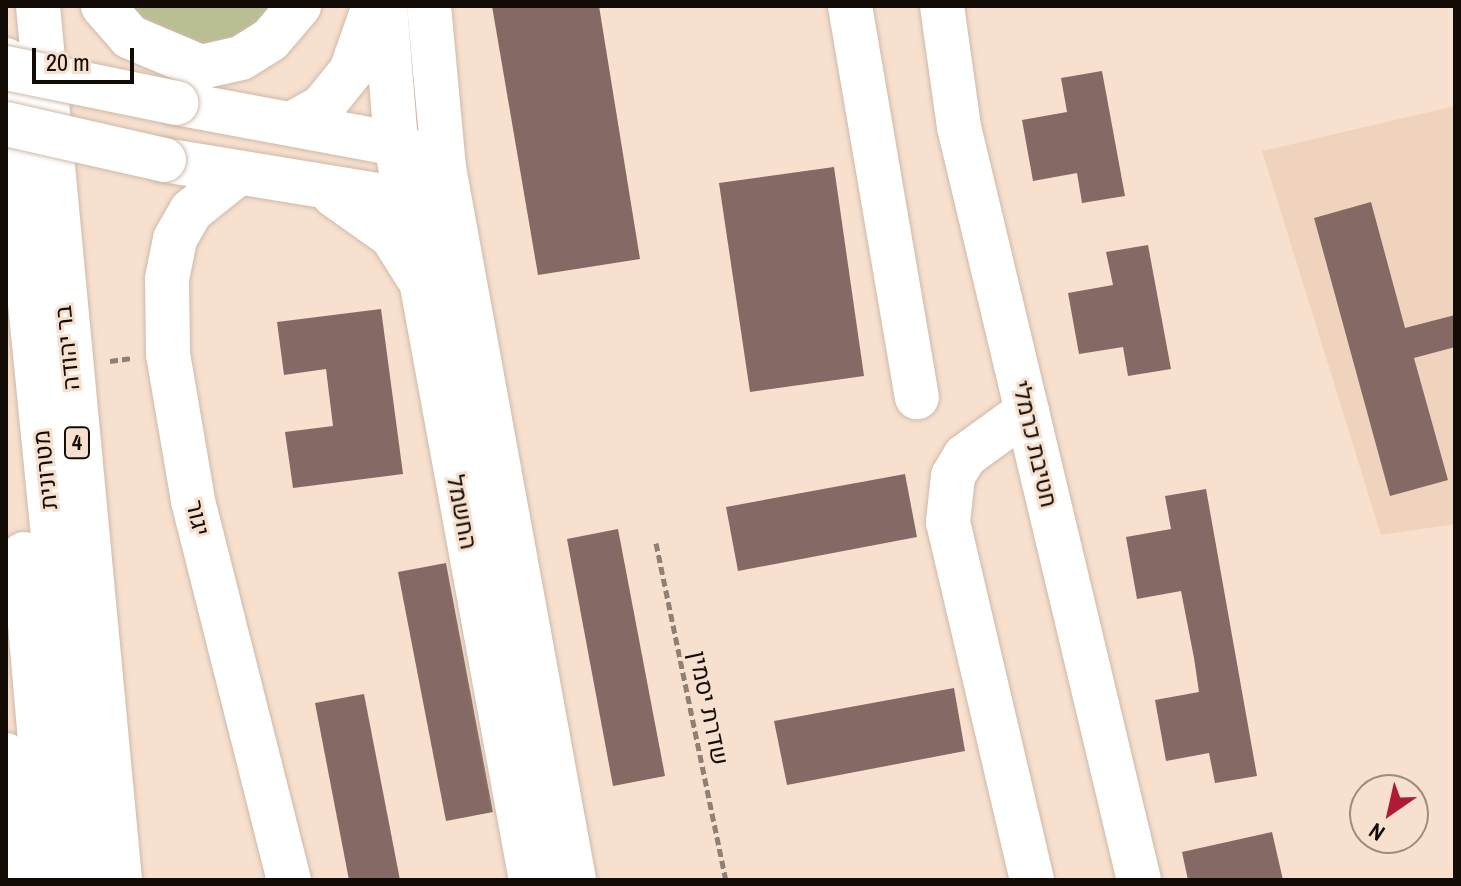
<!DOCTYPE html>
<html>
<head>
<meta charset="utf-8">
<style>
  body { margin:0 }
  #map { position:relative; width:1461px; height:886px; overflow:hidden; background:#f7e0ce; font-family:"Archivo Narrow",Heebo,sans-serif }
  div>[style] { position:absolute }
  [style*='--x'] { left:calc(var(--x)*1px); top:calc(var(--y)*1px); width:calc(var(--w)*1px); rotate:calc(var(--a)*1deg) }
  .built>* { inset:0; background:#f0d3bc }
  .green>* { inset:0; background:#b9bf92 }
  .building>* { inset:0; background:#846965 }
  .path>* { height:5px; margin-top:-2.5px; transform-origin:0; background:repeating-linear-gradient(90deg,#908074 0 8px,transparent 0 12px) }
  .roads { filter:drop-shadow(0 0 2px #cfb9a8) drop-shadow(0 0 2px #cfb9a8) }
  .minor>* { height:44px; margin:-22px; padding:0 22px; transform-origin:22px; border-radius:22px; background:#fff }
  .major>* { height:44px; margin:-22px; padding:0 22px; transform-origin:22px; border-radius:22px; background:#fff }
  .highway>* { height:44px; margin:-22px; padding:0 22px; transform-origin:22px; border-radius:22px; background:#fff }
  .bridges { filter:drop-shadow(0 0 2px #cfb9a8) drop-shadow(0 0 2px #cfb9a8) }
  .highway-bridge>* { height:44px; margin:-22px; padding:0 22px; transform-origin:22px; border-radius:22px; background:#fff }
  span { translate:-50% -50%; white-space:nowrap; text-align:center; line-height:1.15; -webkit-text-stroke:6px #f7e0ce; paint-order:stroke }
  .shield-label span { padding:2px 6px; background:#f7e0ce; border:2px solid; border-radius:6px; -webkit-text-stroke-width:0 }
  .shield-label { font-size:22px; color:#130c06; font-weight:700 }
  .street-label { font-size:24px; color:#130c06 }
  .frame { position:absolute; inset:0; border:8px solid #130c06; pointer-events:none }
  .north { position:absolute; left:1349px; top:774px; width:80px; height:80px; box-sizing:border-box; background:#f7e0ce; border:2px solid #9c8b7e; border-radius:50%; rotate:214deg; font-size:22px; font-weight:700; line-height:32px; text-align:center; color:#130c06 }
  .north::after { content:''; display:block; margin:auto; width:28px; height:36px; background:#af1b32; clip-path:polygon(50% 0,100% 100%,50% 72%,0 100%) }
  .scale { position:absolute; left:32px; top:48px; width:102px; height:36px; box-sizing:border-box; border:4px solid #130c06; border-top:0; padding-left:10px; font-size:24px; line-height:28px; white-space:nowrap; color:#130c06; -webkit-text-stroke:6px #f7e0ce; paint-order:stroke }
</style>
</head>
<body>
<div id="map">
  <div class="built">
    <i style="clip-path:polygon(1455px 106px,1455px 524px,1381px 535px,1262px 151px)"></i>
  </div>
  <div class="green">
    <i style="clip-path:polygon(117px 6px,281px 6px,205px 57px)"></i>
  </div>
  <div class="building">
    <i style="clip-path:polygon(492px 6px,599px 6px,640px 259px,538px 275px)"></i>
    <i style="clip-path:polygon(1102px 71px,1125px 196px,1082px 203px,1077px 173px,1033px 181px,1022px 120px,1067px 112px,1061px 78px)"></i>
    <i style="clip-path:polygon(834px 167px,864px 376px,750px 392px,719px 183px)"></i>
    <i style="clip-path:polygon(1371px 202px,1405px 328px,1455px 315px,1455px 347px,1414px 358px,1448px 480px,1390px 496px,1314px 218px)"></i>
    <i style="clip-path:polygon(1148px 245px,1171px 369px,1128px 376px,1123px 347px,1079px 354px,1068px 293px,1113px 285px,1106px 252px)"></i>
    <i style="clip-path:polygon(381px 309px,403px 474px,293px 488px,285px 432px,333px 426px,326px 369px,284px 375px,277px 322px)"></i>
    <i style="clip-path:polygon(905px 474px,917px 537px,738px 571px,726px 507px)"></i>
    <i style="clip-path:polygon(1206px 489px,1257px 776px,1215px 783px,1209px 753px,1166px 761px,1155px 700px,1199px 692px,1194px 658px,1181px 591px,1137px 599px,1126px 537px,1171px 529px,1165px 496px)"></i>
    <i style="clip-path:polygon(618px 529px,665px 776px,613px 786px,567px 539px)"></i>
    <i style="clip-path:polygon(446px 563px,493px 812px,446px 821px,398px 572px)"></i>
    <i style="clip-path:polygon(954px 688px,965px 751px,787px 785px,774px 721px)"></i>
    <i style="clip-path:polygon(364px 694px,400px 880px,349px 880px,315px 703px)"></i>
    <i style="clip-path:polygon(1272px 832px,1283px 880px,1188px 880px,1182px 852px)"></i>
  </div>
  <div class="path">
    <i style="--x:110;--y:361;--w:22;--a:-8"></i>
    <i style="--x:656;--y:543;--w:344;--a:78.3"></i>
  </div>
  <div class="roads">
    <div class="minor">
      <i style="--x:850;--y:6;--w:397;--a:80.3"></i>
      <i style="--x:942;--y:6;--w:122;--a:82"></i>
      <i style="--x:959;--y:127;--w:774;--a:76.56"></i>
      <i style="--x:6;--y:60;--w:824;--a:84.36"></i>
      <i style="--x:396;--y:144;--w:748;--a:79.61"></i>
      <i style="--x:444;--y:168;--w:724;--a:79.65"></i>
      <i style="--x:237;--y:174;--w:59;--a:141.2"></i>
      <i style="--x:191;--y:211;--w:32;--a:120"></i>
      <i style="--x:175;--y:239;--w:41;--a:101.3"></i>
      <i style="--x:167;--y:279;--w:75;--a:89.2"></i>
      <i style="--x:168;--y:354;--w:149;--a:80.3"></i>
      <i style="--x:193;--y:501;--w:391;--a:75.8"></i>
      <i style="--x:1027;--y:411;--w:77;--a:144"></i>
      <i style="--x:965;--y:456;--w:23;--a:121"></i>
      <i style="--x:953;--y:476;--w:46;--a:96.2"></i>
      <i style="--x:948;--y:522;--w:368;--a:76.8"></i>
      <i style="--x:24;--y:554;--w:327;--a:85.1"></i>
    </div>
    <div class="major">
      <i style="--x:385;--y:6;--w:138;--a:85.4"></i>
      <i style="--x:429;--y:6;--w:163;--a:84.7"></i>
    </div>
    <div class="highway">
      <i style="--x:38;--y:6;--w:878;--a:84.64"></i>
      <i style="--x:103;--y:6;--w:41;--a:48.9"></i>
      <i style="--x:130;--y:37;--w:77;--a:22.9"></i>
      <i style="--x:201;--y:67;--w:41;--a:-12.7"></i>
      <i style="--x:241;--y:58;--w:34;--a:-32"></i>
      <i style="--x:270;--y:40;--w:45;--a:-49.5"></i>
      <i style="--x:295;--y:122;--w:31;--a:-29"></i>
      <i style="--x:322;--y:107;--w:46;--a:-51.1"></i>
      <i style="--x:351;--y:71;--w:69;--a:-70.5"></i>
      <i style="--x:164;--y:160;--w:242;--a:9.3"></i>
      <i style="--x:403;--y:199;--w:51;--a:-37.1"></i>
      <i style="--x:444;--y:168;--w:54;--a:-153.4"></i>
      <i style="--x:396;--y:144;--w:224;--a:-169.4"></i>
      <i style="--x:334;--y:195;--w:71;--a:35.3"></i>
      <i style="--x:392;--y:236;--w:47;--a:58"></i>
      <i style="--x:6;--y:755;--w:126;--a:84.5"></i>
    </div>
  </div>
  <div class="bridges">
    <div class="highway-bridge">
      <i style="--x:6;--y:68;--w:174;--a:11.6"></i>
      <i style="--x:6;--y:124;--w:162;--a:12.8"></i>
    </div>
  </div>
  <div class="shield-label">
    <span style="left:77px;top:443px">4</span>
  </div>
  <div class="street-label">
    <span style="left:67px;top:348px;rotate:-96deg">בר יהודה</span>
    <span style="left:1035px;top:444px;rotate:77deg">חטיבת כרמלי</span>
    <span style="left:45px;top:470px;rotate:-96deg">מטרונית</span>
    <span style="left:462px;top:512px;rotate:79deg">החשמל</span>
    <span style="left:198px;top:518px;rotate:77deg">יגור</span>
    <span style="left:709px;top:708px;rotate:78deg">שדרת יסמין</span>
  </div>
  <div class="frame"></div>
  <div class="north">N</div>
  <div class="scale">20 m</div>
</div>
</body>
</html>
